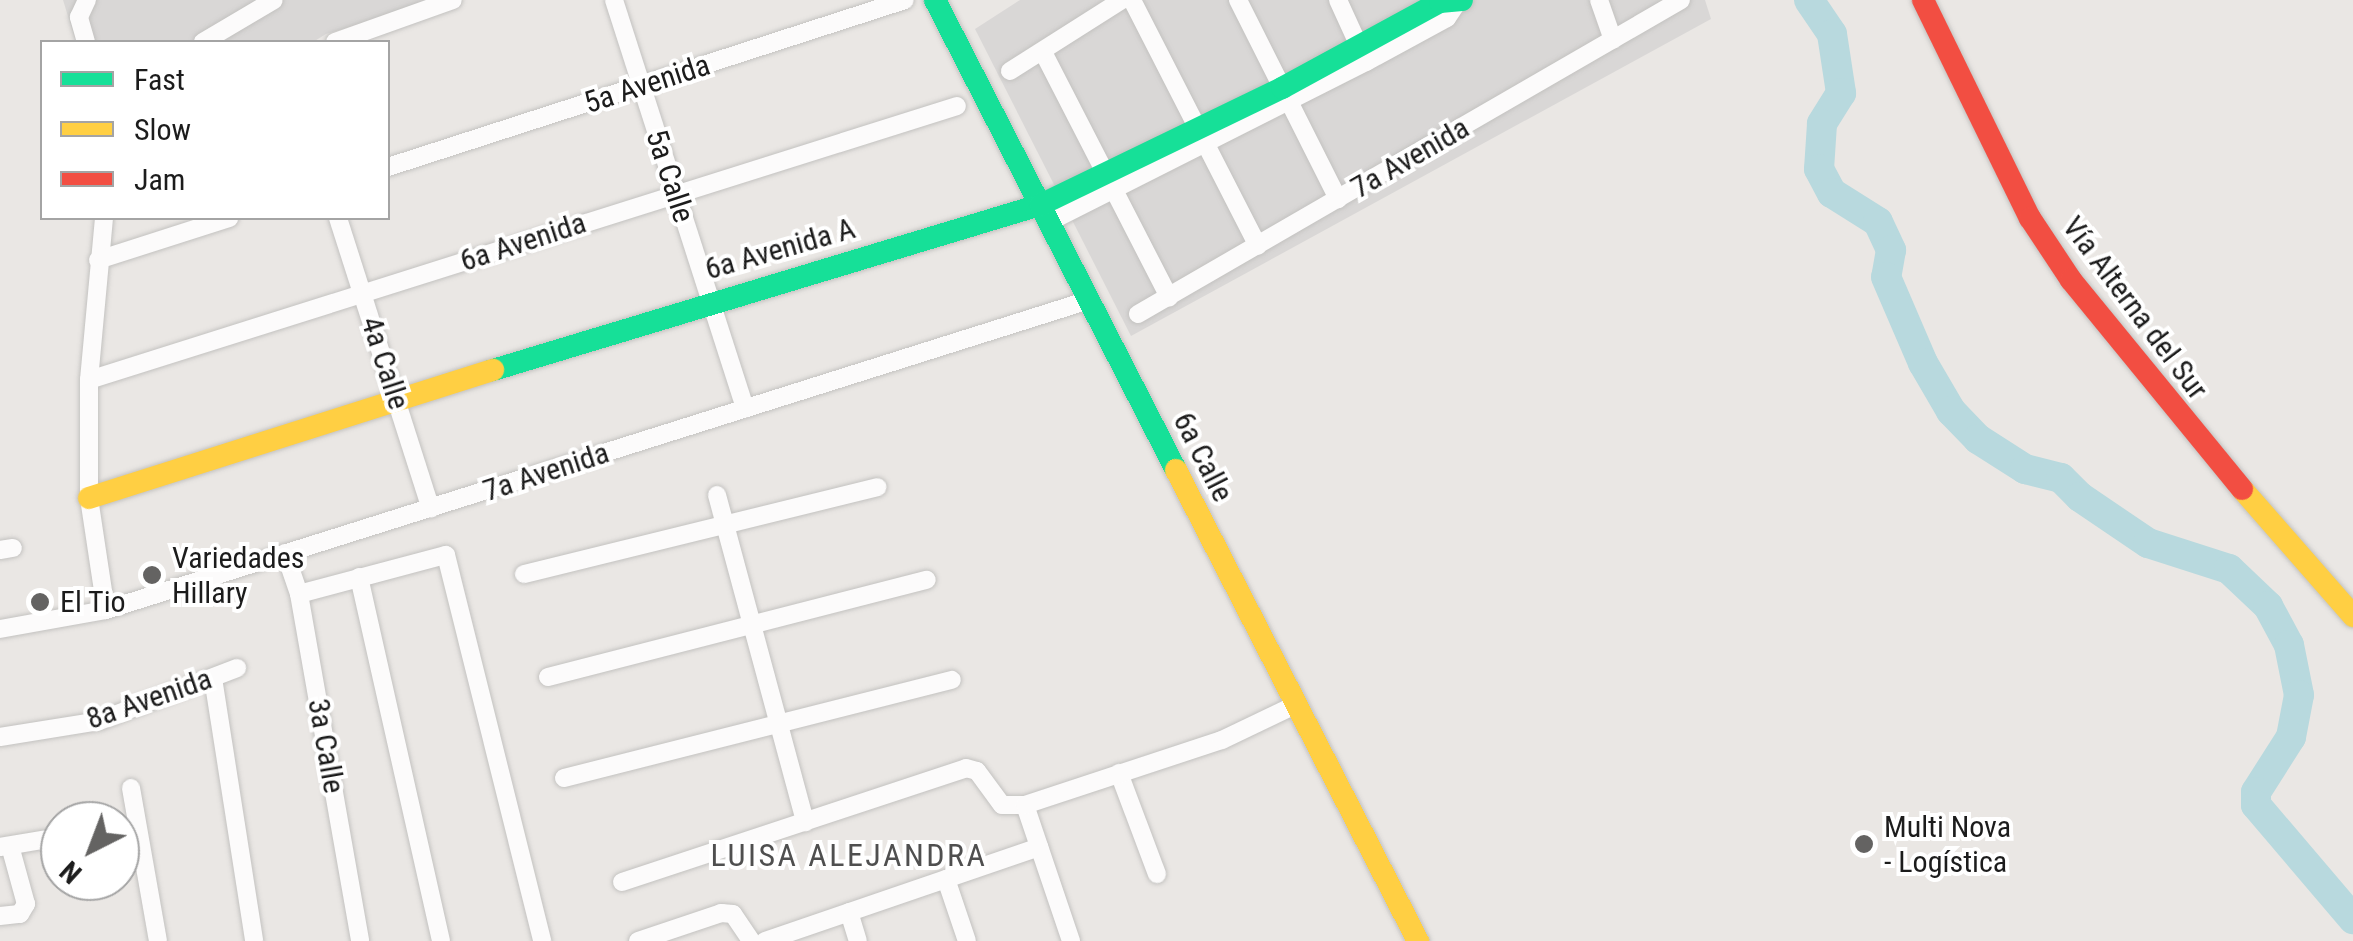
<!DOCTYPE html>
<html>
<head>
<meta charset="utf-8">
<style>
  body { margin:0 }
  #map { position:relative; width:2353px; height:941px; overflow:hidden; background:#eae7e4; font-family:"Roboto Condensed",sans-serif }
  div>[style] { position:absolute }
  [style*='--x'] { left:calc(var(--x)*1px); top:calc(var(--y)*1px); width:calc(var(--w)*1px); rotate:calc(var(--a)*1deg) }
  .residential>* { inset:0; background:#d9d7d6 }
  .river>* { height:30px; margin:-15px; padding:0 15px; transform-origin:15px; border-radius:15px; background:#b8d9de }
  .roads { filter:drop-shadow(0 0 2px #c3c2c0) drop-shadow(0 0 2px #c3c2c0) }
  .street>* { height:18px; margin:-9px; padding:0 9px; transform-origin:9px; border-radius:9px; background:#fcfbfb }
  .fast>* { height:22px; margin:-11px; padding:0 11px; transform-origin:11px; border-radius:11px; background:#16e098 }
  .slow>* { height:22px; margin:-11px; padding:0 11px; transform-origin:11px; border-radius:11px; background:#ffcf43 }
  .jam>* { height:22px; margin:-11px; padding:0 11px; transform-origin:11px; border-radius:11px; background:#f24e42 }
  .dots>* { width:28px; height:28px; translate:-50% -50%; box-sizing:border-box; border:5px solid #fff; border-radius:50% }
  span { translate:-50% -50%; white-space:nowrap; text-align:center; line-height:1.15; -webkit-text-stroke:8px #fff; paint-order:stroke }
  .street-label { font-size:30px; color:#1c1c1c }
  .poi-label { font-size:30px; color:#1c1c1c }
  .left { translate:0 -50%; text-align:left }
  .neighbourhood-label { font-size:32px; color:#4f4f4f; letter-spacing:2.5px }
  .legend { position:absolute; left:40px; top:40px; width:350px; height:180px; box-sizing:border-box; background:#fff; border:2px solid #a4a4a4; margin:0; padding:12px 18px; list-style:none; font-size:30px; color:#1c1c1c }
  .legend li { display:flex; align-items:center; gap:20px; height:50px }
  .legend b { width:50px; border:2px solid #a4a4a4 }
  .north { position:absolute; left:40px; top:801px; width:100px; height:100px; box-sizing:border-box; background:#fff; border:2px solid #a4a4a4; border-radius:50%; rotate:222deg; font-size:28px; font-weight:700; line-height:40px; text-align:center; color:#1c1c1c }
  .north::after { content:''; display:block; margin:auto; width:35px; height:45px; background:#646362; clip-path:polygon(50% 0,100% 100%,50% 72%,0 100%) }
</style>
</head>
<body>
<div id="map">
  <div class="residential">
    <i style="clip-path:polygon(63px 0,441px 0,326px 34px,313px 42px,76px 42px)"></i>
    <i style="clip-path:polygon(1020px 0,1705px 0,1711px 19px,1131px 336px,975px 29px)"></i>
  </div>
  <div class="river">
    <i style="--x:1809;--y:0;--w:41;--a:55.9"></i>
    <i style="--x:1832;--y:34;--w:60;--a:81.3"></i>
    <i style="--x:1841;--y:93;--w:36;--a:122"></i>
    <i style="--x:1822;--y:124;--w:45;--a:93.8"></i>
    <i style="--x:1819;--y:169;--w:27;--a:62"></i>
    <i style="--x:1832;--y:193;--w:54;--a:32.2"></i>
    <i style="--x:1878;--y:222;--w:31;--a:65"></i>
    <i style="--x:1891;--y:250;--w:27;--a:100"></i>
    <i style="--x:1886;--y:277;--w:94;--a:66.7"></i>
    <i style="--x:1923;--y:363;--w:56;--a:59.7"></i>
    <i style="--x:1951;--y:411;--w:39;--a:46"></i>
    <i style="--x:1978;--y:439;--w:56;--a:32.6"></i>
    <i style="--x:2025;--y:469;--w:37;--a:14"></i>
    <i style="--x:2061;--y:478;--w:27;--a:45"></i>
    <i style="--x:2080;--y:497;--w:82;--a:34.1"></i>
    <i style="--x:2148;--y:543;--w:85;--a:17.8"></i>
    <i style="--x:2229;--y:569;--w:54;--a:43.5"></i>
    <i style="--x:2268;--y:606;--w:44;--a:61.7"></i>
    <i style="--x:2289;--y:645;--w:51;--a:78.7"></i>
    <i style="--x:2299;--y:695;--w:43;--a:100.8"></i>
    <i style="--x:2291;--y:737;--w:65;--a:122.5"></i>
    <i style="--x:2256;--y:792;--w:13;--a:90"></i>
    <i style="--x:2256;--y:805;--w:150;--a:49.6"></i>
  </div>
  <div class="roads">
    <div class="street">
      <i style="--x:614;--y:0;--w:429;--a:72.2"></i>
      <i style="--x:1132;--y:0;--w:276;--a:62.9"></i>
      <i style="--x:1238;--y:0;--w:223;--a:63.3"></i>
      <i style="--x:1338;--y:0;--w:63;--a:65.5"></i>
      <i style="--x:1599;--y:0;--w:42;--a:70.7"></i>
      <i style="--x:86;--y:42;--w:26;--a:-106"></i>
      <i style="--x:79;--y:17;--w:19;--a:-65"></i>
      <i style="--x:203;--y:42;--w:82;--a:-30.6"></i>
      <i style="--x:335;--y:42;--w:125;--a:-19.6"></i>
      <i style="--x:1043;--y:52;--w:276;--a:62.8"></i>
      <i style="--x:1010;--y:71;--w:133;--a:-32.4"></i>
      <i style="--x:388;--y:167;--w:543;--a:-17.9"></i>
      <i style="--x:104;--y:218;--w:163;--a:95.3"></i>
      <i style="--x:89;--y:380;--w:118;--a:90"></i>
      <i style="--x:89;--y:498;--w:113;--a:81.4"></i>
      <i style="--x:338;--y:218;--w:305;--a:72.3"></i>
      <i style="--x:1049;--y:222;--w:355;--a:-26.8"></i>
      <i style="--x:1366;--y:62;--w:92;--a:-28.5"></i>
      <i style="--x:1447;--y:18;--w:18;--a:-56"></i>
      <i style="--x:98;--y:260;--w:138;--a:-17.8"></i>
      <i style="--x:1138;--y:314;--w:627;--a:-30.04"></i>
      <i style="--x:89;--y:380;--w:910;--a:-17.52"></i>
      <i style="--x:717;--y:495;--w:339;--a:74.9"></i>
      <i style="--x:0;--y:550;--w:13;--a:-9"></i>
      <i style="--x:285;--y:553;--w:43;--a:71.1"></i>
      <i style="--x:299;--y:594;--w:352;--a:80"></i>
      <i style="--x:524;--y:574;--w:364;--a:-13.8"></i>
      <i style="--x:359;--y:577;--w:373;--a:77.3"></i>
      <i style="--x:299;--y:594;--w:152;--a:-14.9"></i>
      <i style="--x:446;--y:555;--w:398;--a:76"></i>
      <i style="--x:0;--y:629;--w:108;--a:-10.2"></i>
      <i style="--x:106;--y:610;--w:1031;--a:-17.5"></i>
      <i style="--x:548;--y:677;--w:391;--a:-14.4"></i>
      <i style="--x:213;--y:678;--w:266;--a:81.1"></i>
      <i style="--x:0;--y:737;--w:100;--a:-9.2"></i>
      <i style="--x:99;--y:721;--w:148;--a:-21"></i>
      <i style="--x:1119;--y:773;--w:108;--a:69.4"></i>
      <i style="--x:564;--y:778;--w:400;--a:-14.2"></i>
      <i style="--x:131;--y:788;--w:155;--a:80"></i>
      <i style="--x:1025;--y:805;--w:144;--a:71.3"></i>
      <i style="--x:0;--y:847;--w:61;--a:-9.5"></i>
      <i style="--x:946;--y:879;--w:65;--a:71.3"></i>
      <i style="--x:622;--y:882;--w:362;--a:-18.3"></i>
      <i style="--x:966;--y:768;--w:11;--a:15"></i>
      <i style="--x:977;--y:771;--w:42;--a:53.7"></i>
      <i style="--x:1002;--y:805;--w:23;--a:0"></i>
      <i style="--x:1025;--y:805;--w:207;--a:-18.3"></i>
      <i style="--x:1222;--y:740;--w:81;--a:-25.6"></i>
      <i style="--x:849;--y:912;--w:30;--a:73"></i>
      <i style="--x:0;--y:916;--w:20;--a:-6"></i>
      <i style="--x:20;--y:914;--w:12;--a:-59"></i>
      <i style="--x:26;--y:904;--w:60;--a:-105.4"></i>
      <i style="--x:638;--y:941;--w:88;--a:-18.6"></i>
      <i style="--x:721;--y:913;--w:12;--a:5"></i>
      <i style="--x:733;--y:914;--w:32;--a:56"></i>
      <i style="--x:765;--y:941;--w:290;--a:-18.9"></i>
    </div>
    <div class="fast">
      <i style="--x:935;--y:0;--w:528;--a:62.85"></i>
      <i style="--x:493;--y:370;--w:571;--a:-16.79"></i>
      <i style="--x:1040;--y:205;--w:269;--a:-25.8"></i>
      <i style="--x:1282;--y:88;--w:180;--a:-28.6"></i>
      <i style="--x:1440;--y:2;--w:22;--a:-5"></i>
    </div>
    <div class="slow">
      <i style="--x:1176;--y:470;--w:530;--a:62.81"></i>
      <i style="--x:2242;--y:489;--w:169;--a:48.8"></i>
      <i style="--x:89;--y:498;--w:424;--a:-17.6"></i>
    </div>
    <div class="jam">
      <i style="--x:1923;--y:0;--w:243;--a:63.9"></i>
      <i style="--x:2030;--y:218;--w:74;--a:56.5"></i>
      <i style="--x:2071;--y:280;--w:270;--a:50.7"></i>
    </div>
  </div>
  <div class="dots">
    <i style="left:152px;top:575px;background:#646362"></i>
    <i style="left:40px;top:602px;background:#646362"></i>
    <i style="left:1864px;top:844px;background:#646362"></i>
  </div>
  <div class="street-label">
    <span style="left:647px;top:84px;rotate:-18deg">5a Avenida</span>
    <span style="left:1410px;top:158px;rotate:-30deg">7a Avenida</span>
    <span style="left:670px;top:176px;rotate:72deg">5a Calle</span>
    <span style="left:523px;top:242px;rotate:-18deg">6a Avenida</span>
    <span style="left:780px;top:249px;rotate:-16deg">6a Avenida A</span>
    <span style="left:2135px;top:308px;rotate:53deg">Vía Alterna del Sur</span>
    <span style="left:385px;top:363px;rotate:72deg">4a Calle</span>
    <span style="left:1203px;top:457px;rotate:63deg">6a Calle</span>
    <span style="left:546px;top:472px;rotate:-18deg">7a Avenida</span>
    <span style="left:149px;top:699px;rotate:-19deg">8a Avenida</span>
    <span style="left:326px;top:746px;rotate:80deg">3a Calle</span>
  </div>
  <div class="poi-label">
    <span class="left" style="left:172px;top:575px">Variedades<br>Hillary</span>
    <span class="left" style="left:60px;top:602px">El Tio</span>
    <span class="left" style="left:1884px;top:844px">Multi Nova<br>- Logística</span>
  </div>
  <div class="neighbourhood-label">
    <span style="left:849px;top:855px">LUISA ALEJANDRA</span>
  </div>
  <ul class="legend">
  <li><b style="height:12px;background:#16e098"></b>Fast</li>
  <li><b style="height:12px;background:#ffcf43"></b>Slow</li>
  <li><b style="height:12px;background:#f24e42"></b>Jam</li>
  </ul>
  <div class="north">N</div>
</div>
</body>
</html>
